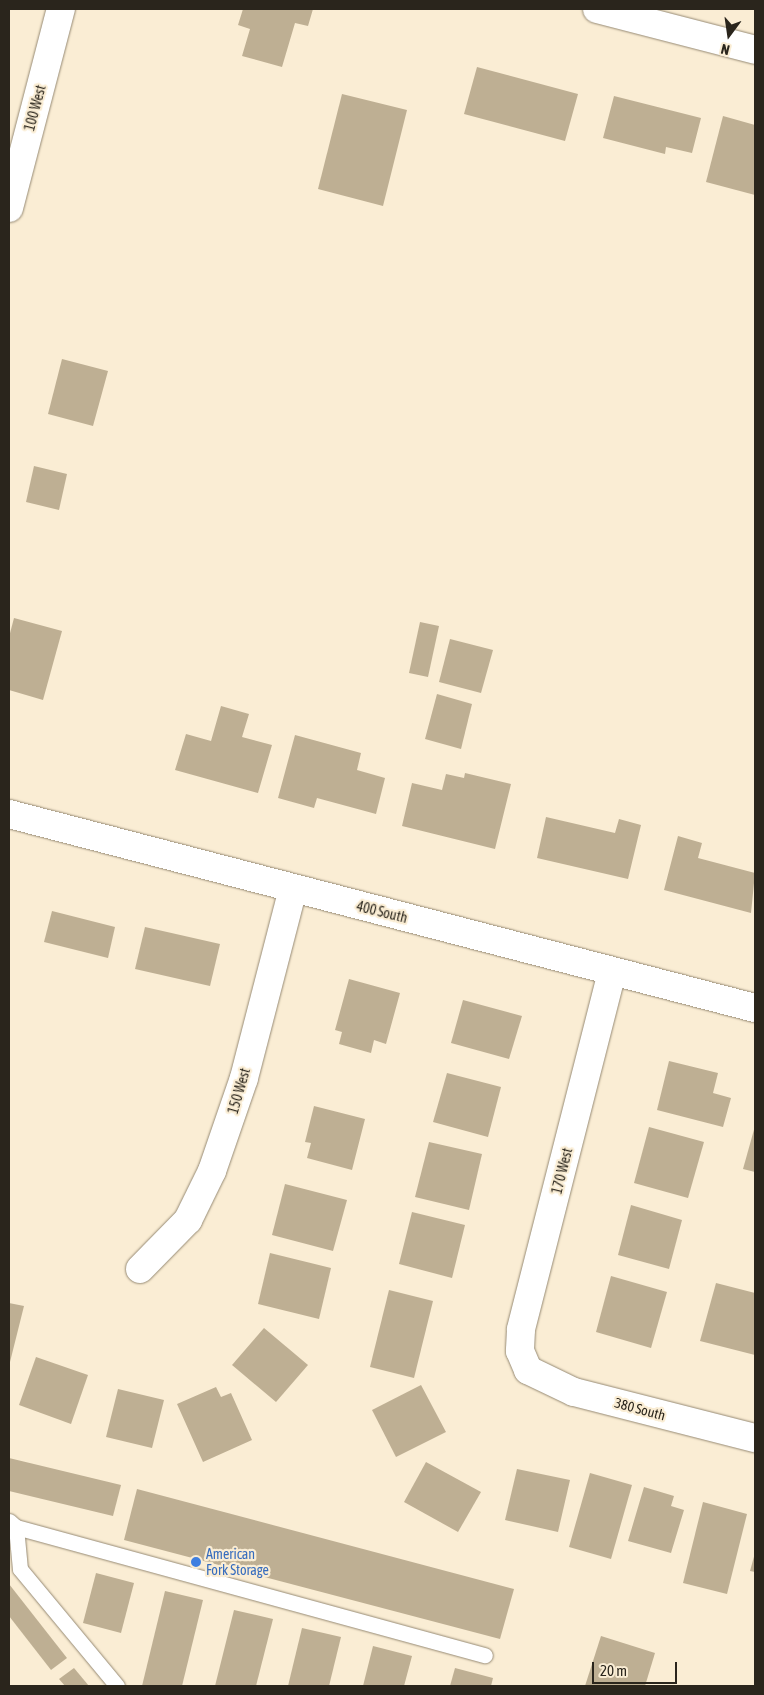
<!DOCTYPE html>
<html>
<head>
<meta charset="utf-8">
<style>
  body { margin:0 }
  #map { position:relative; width:764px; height:1695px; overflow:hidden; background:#faedd4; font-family:"Asap Condensed",sans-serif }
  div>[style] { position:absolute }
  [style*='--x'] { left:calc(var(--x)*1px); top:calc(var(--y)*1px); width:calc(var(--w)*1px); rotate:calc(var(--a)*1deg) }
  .building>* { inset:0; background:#beaf93 }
  .roads { filter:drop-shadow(0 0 1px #968a74) drop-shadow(0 0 1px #968a74) }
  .lane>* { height:15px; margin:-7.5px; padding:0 7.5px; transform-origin:7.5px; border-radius:7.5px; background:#fff }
  .street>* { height:28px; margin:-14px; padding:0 14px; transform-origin:14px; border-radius:14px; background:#fff }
  .dots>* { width:14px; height:14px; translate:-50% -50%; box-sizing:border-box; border:2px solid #faedd4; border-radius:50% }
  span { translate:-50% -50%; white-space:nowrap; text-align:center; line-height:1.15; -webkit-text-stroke:4.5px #faedd4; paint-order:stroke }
  .street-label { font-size:14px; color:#2a251c }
  .shop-label { font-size:14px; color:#366cbe }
  .left { translate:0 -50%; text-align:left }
  .frame { position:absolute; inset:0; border:10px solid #2a251c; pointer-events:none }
  .north { position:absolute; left:704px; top:10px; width:50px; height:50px; -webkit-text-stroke:4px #faedd4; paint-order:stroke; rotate:194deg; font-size:14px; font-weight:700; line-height:20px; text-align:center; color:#2a251c }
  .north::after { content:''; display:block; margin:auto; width:18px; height:22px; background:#2a251c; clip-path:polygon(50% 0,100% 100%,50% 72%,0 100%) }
  .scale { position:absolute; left:592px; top:1662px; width:85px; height:22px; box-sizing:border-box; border:2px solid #2a251c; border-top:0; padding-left:6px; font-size:15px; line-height:18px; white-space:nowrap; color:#2a251c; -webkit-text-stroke:4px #faedd4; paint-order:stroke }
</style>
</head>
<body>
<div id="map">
  <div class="building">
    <i style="clip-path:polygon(243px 9px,313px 9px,308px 26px,295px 23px,282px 67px,242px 56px,250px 29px,238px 25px)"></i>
    <i style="clip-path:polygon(477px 67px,578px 94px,565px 141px,464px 114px)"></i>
    <i style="clip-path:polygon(342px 94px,407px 110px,383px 206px,318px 189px)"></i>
    <i style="clip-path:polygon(614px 96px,701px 118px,692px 153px,666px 147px,665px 154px,603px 138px)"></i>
    <i style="clip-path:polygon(723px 116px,755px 125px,755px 195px,706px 182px)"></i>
    <i style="clip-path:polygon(62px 359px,108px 371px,93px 426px,48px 414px)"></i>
    <i style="clip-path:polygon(34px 466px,67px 474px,59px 510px,26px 502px)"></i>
    <i style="clip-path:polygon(14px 618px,62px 631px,43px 700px,9px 690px,9px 637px)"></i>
    <i style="clip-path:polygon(420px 622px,439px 626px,428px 677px,409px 673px)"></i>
    <i style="clip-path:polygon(450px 639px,493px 650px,481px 693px,439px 682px)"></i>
    <i style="clip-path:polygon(437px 694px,472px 704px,461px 749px,425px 739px)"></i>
    <i style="clip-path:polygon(221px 706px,249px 714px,242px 737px,272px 745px,258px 793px,175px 770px,186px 734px,211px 741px)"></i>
    <i style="clip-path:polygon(295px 735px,361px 753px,357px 770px,385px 778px,376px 814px,317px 798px,314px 808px,278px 798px)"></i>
    <i style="clip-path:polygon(465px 773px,511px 784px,495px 849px,402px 826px,412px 783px,442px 790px,446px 774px,464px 778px)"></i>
    <i style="clip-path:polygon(546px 817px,615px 833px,619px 819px,641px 825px,628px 879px,537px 858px)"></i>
    <i style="clip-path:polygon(678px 836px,702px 843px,698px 858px,755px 873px,751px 913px,664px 890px)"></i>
    <i style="clip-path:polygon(52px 911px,115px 927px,108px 958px,44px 942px)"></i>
    <i style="clip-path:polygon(145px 927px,220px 944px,210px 986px,135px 969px)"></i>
    <i style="clip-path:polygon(349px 979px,400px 993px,386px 1044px,374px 1040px,371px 1053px,339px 1044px,342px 1032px,335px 1030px)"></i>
    <i style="clip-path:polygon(463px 1000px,522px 1016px,509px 1059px,451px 1043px)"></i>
    <i style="clip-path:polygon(669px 1061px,718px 1073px,713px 1093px,731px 1098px,723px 1127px,657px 1110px)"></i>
    <i style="clip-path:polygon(447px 1073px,501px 1087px,488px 1137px,433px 1122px)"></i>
    <i style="clip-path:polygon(314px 1106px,365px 1119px,352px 1170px,307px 1158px,311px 1143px,305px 1142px)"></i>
    <i style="clip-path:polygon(755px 1126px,755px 1172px,743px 1169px)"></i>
    <i style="clip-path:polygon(649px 1127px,704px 1142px,688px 1198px,634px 1183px)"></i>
    <i style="clip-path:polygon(429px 1142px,482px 1154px,469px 1210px,415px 1197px)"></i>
    <i style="clip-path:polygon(285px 1184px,347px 1200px,333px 1251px,272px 1235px)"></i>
    <i style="clip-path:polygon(631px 1205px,682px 1220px,669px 1269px,618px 1255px)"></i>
    <i style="clip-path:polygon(412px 1212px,465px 1225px,452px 1278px,399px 1264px)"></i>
    <i style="clip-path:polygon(270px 1253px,331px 1268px,319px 1319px,258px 1304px)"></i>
    <i style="clip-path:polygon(611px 1276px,667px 1292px,651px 1348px,596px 1332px)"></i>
    <i style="clip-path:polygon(716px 1283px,755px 1293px,755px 1355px,700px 1341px)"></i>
    <i style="clip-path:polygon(389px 1290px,433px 1301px,414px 1378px,370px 1367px)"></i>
    <i style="clip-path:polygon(9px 1303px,24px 1306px,9px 1366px)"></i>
    <i style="clip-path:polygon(264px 1328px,308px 1365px,276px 1402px,232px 1365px)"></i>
    <i style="clip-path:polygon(36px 1357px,88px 1375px,71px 1424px,19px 1405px)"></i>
    <i style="clip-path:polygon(421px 1385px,446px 1432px,396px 1457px,372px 1410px)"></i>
    <i style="clip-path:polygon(216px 1387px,221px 1397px,231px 1393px,252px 1440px,203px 1462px,177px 1404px)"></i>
    <i style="clip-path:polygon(118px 1389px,164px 1400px,152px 1448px,106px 1437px)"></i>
    <i style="clip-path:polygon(9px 1458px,121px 1485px,113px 1516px,9px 1491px)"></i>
    <i style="clip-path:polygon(426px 1462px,481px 1492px,458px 1532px,404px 1502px)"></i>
    <i style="clip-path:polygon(517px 1469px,570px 1480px,558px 1532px,505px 1520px)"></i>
    <i style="clip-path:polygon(590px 1473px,632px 1485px,611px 1559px,569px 1547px)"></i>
    <i style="clip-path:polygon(644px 1487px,674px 1496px,671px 1506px,684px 1510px,671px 1553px,628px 1541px)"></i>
    <i style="clip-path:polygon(137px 1489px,514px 1589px,500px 1639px,124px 1540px)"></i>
    <i style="clip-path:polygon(703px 1502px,747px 1514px,727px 1594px,683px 1583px)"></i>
    <i style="clip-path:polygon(755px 1553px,755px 1572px,750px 1571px)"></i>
    <i style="clip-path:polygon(96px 1573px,134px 1583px,121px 1633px,83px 1623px)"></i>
    <i style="clip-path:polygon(9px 1584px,67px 1658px,51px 1670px,9px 1616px)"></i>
    <i style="clip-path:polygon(165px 1591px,203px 1600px,182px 1686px,142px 1686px)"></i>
    <i style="clip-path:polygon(234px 1610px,273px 1619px,256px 1686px,215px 1686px)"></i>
    <i style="clip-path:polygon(302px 1628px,341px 1637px,329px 1686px,288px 1686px)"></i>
    <i style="clip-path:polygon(601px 1636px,655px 1653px,645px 1686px,585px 1686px)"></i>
    <i style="clip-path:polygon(373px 1646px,412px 1656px,404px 1686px,363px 1686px)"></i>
    <i style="clip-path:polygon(74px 1668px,89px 1686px,65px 1686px,59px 1679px)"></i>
    <i style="clip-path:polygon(455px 1668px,493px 1678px,491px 1686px,450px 1686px)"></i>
  </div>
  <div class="roads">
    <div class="lane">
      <i style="--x:9;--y:1521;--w:9;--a:41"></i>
      <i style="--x:16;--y:1527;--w:486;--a:15.3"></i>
      <i style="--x:16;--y:1527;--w:42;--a:84.6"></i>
      <i style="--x:20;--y:1569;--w:152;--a:50.3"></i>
    </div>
    <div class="street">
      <i style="--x:597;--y:9;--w:163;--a:14.5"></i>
      <i style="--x:9;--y:208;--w:206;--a:-75.4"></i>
      <i style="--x:9;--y:814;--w:771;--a:14.58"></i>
      <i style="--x:612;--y:972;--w:369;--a:104.3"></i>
      <i style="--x:521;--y:1330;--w:21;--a:93"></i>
      <i style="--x:520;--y:1351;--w:21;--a:67"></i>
      <i style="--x:528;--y:1370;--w:51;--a:25.6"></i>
      <i style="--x:574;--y:1392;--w:187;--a:14.3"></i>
      <i style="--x:140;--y:1269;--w:69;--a:-45.6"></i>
      <i style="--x:188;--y:1220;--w:55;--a:-63.9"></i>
      <i style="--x:212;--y:1171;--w:98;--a:-71"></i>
      <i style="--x:244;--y:1078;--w:195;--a:-75.5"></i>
    </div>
  </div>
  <div class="dots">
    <i style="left:196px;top:1562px;background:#3f7fe0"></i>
  </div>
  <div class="street-label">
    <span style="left:35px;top:108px;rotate:-75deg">100 West</span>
    <span style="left:382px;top:912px;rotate:14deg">400 South</span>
    <span style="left:239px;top:1091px;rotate:-74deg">150 West</span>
    <span style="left:562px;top:1171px;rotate:-76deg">170 West</span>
    <span style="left:640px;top:1409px;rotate:15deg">380 South</span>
  </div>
  <div class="shop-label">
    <span class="left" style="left:206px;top:1562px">American<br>Fork Storage</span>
  </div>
  <div class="frame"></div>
  <div class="north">N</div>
  <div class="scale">20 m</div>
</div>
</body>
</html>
